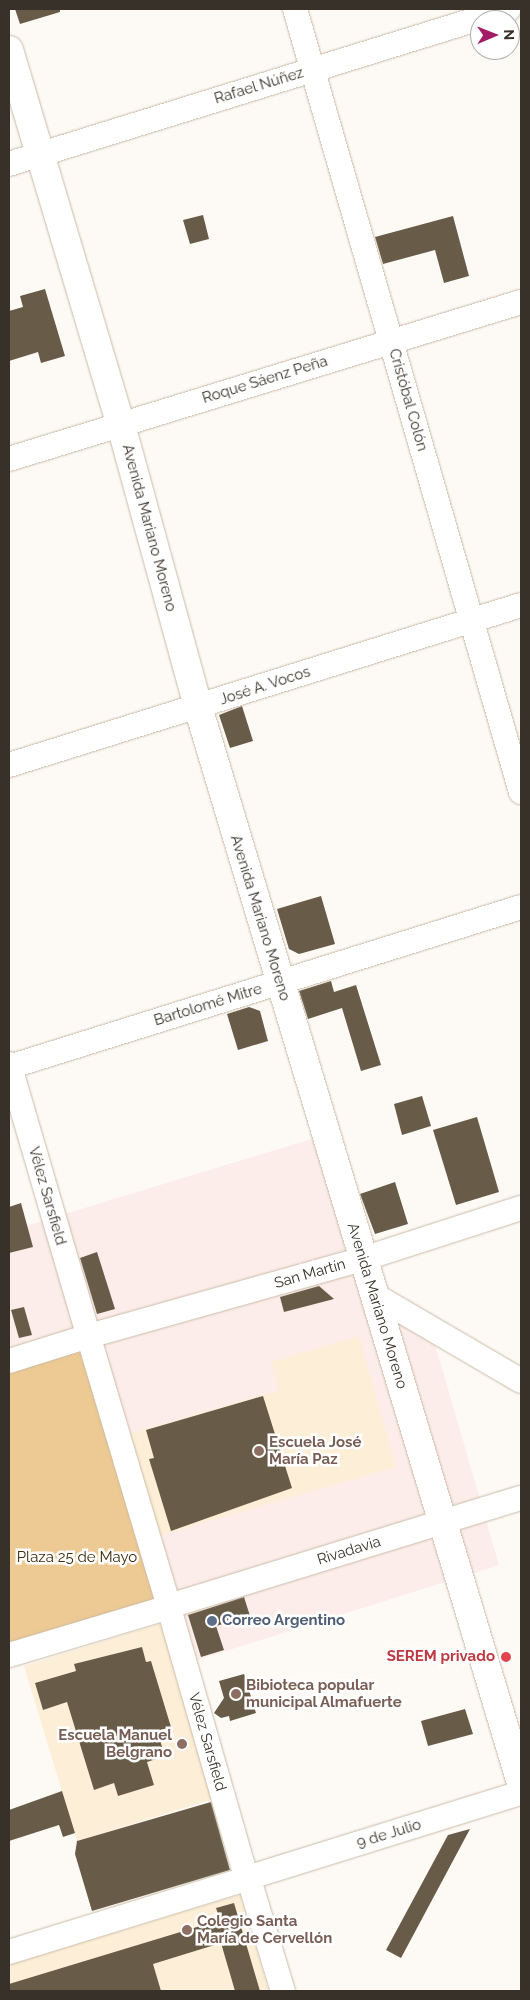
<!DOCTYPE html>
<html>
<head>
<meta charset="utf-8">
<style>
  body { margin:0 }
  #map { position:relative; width:530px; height:2000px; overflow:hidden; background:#fdfaf6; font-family:Raleway,sans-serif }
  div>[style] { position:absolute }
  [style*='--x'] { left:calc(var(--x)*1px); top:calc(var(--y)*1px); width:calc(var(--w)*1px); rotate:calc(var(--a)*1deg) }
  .commercial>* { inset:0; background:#fdedea }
  .built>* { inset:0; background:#fdeed7 }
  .green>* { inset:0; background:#edca93 }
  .building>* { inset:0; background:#685c48 }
  .roads { filter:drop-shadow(0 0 1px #c9bba6) drop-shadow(0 0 1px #c9bba6) }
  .minor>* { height:24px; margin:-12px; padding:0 12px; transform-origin:12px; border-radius:12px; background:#fff }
  .major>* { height:28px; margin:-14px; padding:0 14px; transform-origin:14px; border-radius:14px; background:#fff }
  .dots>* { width:14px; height:14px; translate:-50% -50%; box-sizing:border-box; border:2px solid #fff; border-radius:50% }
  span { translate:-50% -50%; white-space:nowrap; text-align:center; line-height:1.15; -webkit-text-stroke:5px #fff; paint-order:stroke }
  .street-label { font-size:15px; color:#373129 }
  .education-label { font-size:15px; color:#785e54; font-weight:700 }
  .left { translate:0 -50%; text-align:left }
  .right { translate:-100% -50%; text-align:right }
  .park-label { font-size:15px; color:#3d2b0a }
  .service-label { font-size:15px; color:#4e5e75; font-weight:700 }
  .health-label { font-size:15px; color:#be3a42; font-weight:700 }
  .frame { position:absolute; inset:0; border:10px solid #373129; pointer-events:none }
  .north { position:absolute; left:470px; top:10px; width:50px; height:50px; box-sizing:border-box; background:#fff; border:1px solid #afada9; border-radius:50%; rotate:89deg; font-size:14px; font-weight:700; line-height:20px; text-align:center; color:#373129 }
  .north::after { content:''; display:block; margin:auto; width:18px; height:22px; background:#a41c65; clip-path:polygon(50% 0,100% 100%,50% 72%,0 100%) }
</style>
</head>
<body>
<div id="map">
  <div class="commercial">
    <i style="clip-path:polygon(318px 1137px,355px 1268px,433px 1337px,499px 1565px,191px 1662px,177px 1614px,9px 1665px,9px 1231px)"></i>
  </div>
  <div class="built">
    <i style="clip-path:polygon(359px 1336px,396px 1467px,151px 1538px,121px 1436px,279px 1390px,271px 1362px)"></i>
    <i style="clip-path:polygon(evenodd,166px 1622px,220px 1797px,77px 1841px,24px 1666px,166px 1622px,142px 1647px,146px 1662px,151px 1661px,171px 1726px,157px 1731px,165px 1756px,147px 1762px,154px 1785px,118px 1796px,114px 1783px,94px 1790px,67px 1702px,43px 1710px,35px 1683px,76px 1671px,74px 1664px,142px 1647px)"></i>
    <i style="clip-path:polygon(240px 1895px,269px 1991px,9px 1991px,9px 1964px)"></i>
  </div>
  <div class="green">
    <i style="clip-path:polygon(77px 1347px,85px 1350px,159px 1596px,153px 1606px,9px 1650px,9px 1366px)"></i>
  </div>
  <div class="building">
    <i style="clip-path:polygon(15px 9px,60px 9px,60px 12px,20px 24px)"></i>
    <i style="clip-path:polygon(203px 215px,209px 239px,190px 244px,183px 220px)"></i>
    <i style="clip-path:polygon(453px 216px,469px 276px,444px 283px,435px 250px,383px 264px,375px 237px)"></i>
    <i style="clip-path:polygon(45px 289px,65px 356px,41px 363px,38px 352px,9px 361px,9px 311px,23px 307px,20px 296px)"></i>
    <i style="clip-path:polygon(242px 706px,253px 741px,230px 748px,219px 715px)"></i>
    <i style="clip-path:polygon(321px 896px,335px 944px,299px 954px,289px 949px,277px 909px)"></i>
    <i style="clip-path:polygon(331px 981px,334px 992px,356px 985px,381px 1065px,361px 1071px,342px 1008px,308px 1019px,299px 991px)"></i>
    <i style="clip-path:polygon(249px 1007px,260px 1011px,268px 1041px,238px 1050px,227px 1014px)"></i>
    <i style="clip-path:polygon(422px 1096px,431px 1126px,402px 1135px,394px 1104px)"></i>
    <i style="clip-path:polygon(477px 1117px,499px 1192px,456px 1205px,433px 1130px)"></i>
    <i style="clip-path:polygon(395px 1182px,408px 1224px,375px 1234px,360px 1194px)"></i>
    <i style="clip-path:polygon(21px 1203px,33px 1247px,9px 1253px,9px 1207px)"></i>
    <i style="clip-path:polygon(97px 1252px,115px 1309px,97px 1314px,80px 1258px)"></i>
    <i style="clip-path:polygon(319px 1286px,334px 1299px,284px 1312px,280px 1297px)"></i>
    <i style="clip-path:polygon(24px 1307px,32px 1335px,19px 1338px,11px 1310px)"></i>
    <i style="clip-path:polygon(263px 1396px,292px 1488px,171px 1531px,149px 1459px,154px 1458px,146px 1430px)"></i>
    <i style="clip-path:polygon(244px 1597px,250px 1616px,216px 1626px,224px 1650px,201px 1657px,188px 1615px)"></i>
    <i style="clip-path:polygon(142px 1647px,146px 1662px,151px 1661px,171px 1727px,157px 1731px,165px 1756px,147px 1762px,154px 1785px,118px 1796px,114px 1783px,94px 1790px,67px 1702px,43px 1710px,35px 1683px,76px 1671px,74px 1664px)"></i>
    <i style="clip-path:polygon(244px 1674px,256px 1713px,230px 1721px,229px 1716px,221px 1718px,214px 1713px,224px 1698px,219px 1681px)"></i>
    <i style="clip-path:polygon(465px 1709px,473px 1734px,428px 1746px,421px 1721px)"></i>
    <i style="clip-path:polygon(62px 1791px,75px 1833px,63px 1837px,59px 1825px,9px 1841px,9px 1810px)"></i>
    <i style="clip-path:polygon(211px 1802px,230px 1870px,92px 1911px,75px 1854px,77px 1841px)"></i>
    <i style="clip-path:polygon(470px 1829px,401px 1958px,386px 1950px,448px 1835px)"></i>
    <i style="clip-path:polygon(234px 1903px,260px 1991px,235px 1991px,221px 1943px,153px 1964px,161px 1991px,9px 1991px,9px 1984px,220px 1920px,216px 1908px)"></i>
  </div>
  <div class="roads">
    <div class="minor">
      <i style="--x:295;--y:9;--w:815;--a:73.9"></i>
      <i style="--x:9;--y:164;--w:523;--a:-17.22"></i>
      <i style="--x:9;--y:459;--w:536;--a:-17.05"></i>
      <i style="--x:9;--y:765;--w:536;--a:-17.35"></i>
      <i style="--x:9;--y:1064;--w:274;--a:73.7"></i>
      <i style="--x:9;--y:1067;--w:536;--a:-17.35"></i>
      <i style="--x:374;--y:1295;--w:170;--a:30.3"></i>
      <i style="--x:96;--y:1334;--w:277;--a:-15.7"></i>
      <i style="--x:363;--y:1259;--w:166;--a:-17.9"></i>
      <i style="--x:91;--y:1345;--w:263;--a:73.4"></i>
      <i style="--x:9;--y:1361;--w:73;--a:-17.4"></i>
      <i style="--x:176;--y:1604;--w:361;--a:-17.1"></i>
      <i style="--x:171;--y:1615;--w:264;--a:74"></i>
      <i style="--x:9;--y:1655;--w:157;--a:-16.7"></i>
      <i style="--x:257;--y:1875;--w:276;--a:-17.3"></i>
      <i style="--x:251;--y:1886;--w:110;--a:73.1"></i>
      <i style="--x:9;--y:1952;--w:242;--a:-17.1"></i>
    </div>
    <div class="major">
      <i style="--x:9;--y:50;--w:391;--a:73.4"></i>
      <i style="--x:121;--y:425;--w:292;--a:74.7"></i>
      <i style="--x:198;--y:707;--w:1123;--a:73.29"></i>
    </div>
  </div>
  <div class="dots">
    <i style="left:259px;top:1451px;background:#8d6e63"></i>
    <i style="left:212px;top:1621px;background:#5c6f8a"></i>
    <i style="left:506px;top:1657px;background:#e0444e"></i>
    <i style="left:236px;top:1694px;background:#8d6e63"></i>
    <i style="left:182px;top:1744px;background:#8d6e63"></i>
    <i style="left:187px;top:1930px;background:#8d6e63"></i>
  </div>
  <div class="street-label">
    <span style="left:259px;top:86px;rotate:-17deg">Rafael Núñez</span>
    <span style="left:265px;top:380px;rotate:-17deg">Roque Sáenz Peña</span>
    <span style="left:408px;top:400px;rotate:74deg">Cristóbal Colón</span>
    <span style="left:149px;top:528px;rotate:75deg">Avenida Mariano Moreno</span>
    <span style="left:265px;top:686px;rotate:-18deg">José A. Vocos</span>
    <span style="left:260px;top:918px;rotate:73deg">Avenida Mariano Moreno</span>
    <span style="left:208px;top:1005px;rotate:-17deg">Bartolomé Mitre</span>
    <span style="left:47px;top:1196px;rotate:74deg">Vélez Sarsfield</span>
    <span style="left:310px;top:1274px;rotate:-16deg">San Martín</span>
    <span style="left:377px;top:1306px;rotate:73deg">Avenida Mariano Moreno</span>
    <span style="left:349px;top:1551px;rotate:-17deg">Rivadavia</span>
    <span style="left:207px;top:1742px;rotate:74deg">Vélez Sarsfield</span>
    <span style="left:389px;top:1834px;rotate:-17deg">9 de Julio</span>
  </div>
  <div class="education-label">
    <span class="left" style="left:269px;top:1451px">Escuela José<br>María Paz</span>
    <span class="left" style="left:246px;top:1694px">Bibioteca popular<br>municipal Almafuerte</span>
    <span class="right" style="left:172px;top:1744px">Escuela Manuel<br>Belgrano</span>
    <span class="left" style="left:197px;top:1930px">Colegio Santa<br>María de Cervellón</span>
  </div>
  <div class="park-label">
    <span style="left:77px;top:1558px">Plaza 25 de Mayo</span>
  </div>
  <div class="service-label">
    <span class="left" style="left:222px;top:1621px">Correo Argentino</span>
  </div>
  <div class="health-label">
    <span class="right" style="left:495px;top:1657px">SEREM privado</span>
  </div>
  <div class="frame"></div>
  <div class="north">N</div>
</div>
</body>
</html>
